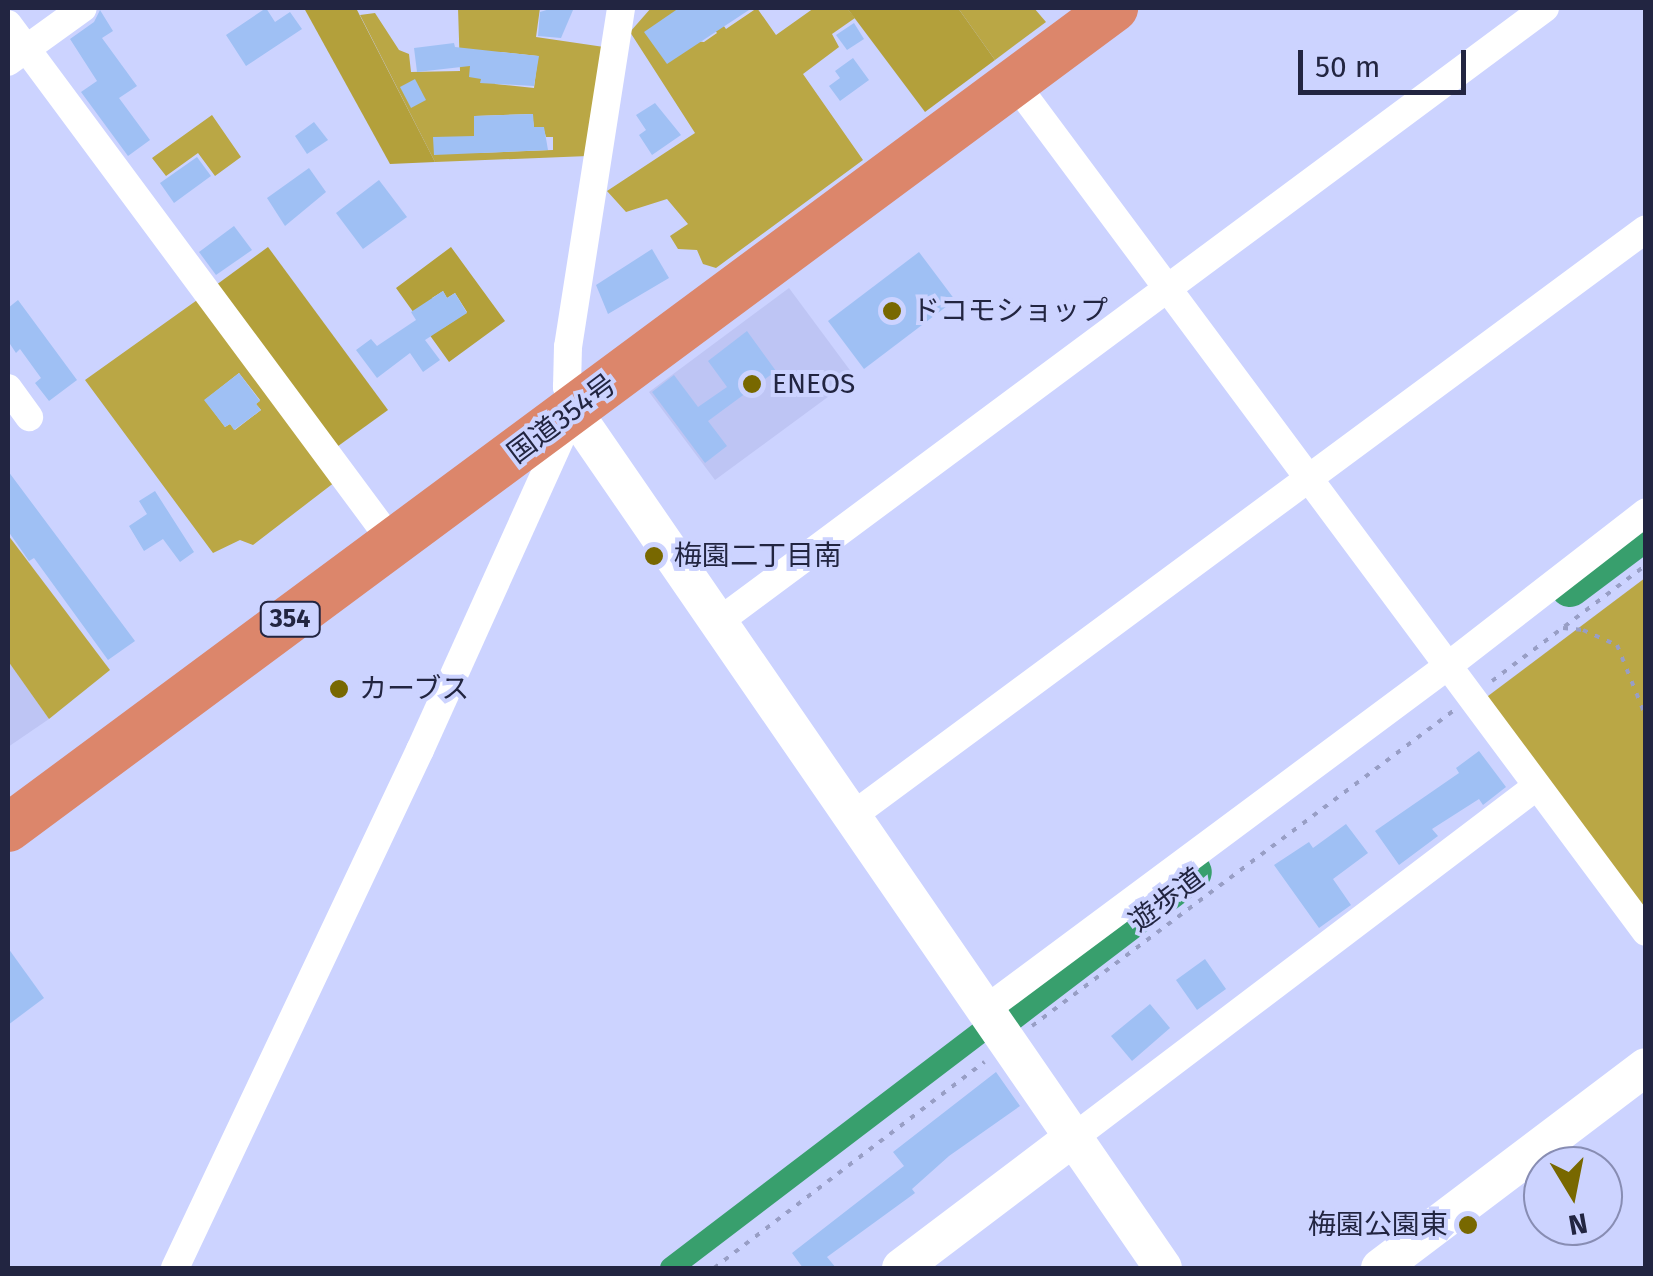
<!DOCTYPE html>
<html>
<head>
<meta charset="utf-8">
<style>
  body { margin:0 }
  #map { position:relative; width:1653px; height:1276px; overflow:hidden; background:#ccd3ff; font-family:"Fira Sans","Noto Sans JP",sans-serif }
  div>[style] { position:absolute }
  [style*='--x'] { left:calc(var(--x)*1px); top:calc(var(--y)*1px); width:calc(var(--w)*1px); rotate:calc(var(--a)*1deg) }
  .built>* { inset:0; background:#bec5f4 }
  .green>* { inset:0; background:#baa745 }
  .forest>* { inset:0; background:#b3a03b }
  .canal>* { height:22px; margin:-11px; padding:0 11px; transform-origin:11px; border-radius:11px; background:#389f6d }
  .river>* { height:40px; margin:-20px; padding:0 20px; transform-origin:20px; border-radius:20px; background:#389f6d }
  .building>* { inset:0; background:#9fc0f4 }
  .path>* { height:4px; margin-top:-2px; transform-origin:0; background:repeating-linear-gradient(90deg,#989ec5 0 5px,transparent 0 13px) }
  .street>* { height:28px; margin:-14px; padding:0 14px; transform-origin:14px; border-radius:14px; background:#fff }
  .secondary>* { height:38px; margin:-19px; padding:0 19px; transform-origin:19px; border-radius:19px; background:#fff }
  .highway>* { height:48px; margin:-24px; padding:0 24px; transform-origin:24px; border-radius:24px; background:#dc866b }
  .dots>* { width:28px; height:28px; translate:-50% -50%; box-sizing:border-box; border:5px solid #ccd3ff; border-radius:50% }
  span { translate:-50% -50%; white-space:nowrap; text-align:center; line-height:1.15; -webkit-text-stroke:8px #ccd3ff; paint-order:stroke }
  .shield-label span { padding:2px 8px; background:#ccd3ff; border:2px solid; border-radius:8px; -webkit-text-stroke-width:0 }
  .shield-label { font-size:25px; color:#222541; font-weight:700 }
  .poi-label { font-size:28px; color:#222541 }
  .left { translate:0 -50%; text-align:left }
  .right { translate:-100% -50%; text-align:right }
  .street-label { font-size:28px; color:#222541 }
  .frame { position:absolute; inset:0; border:10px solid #222541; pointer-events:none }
  .north { position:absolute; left:1523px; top:1146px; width:100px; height:100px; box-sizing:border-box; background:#ccd3ff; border:2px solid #888db3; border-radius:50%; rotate:170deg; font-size:28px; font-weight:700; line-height:40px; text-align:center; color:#222541 }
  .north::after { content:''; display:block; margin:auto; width:35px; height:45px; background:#786800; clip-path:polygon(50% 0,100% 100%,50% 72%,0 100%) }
  .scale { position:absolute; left:1298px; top:50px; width:168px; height:45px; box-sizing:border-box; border:5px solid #222541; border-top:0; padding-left:12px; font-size:30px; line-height:35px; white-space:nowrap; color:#222541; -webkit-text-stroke:8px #ccd3ff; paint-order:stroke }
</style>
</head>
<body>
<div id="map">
  <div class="built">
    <i style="clip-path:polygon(789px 288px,855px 377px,715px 480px,649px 392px)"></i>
    <i style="clip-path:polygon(8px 661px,49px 719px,8px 747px)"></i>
  </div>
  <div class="green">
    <i style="clip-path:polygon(evenodd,458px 8px,540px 8px,536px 37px,604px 47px,588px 156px,435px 162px,360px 15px,375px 13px,399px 50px,409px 54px,411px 72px,460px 71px,458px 8px,501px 52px,538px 56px,534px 88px,495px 84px,501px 52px,458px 8px,532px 114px,534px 127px,543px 127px,546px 137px,553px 137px,553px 150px,478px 153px,475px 116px,532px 114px)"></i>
    <i style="clip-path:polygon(651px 8px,690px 8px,649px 37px,704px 42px,717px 33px,699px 8px,711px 8px,726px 29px,757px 8px,776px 35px,814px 8px,847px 8px,855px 18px,832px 34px,839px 47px,803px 74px,863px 160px,716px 268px,703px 264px,697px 250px,678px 249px,670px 236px,688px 224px,667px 199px,626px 212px,607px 191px,695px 133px,630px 32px)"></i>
    <i style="clip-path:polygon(958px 8px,1034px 8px,1046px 22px,995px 60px)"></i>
    <i style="clip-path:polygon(212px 115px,241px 157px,215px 176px,198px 153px,166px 176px,152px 158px)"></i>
    <i style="clip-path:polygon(evenodd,200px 298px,335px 482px,253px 545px,240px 540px,213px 553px,85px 380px,200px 298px,239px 373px,260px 400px,256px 404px,261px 410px,235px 430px,230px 424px,225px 427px,205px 400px,239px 373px)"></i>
    <i style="clip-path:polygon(8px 535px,110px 670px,49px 719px,8px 661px)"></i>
    <i style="clip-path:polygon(1645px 578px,1645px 913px,1484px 699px)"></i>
  </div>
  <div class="forest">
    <i style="clip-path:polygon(304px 8px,356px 8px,435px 162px,390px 164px)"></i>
    <i style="clip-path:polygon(847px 8px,958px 8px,995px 60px,925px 112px)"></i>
    <i style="clip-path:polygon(268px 247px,388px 410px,334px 449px,212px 288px)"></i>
    <i style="clip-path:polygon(evenodd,451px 247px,505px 321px,449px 362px,396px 288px,451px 247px,443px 291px,447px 298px,455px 293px,467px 312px,443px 328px,432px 298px,443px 291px)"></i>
  </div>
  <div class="canal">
    <i style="--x:671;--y:1268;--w:416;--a:-37.3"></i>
  </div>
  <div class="river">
    <i style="--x:1570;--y:587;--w:95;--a:-36.9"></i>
    <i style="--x:1008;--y:1012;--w:231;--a:-37.3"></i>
  </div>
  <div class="building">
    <i style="clip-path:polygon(266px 8px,275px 22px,290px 12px,302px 29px,246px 66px,226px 35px)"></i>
    <i style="clip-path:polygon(553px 8px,573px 10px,561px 38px,538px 36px,540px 12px)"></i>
    <i style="clip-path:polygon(679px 8px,752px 8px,667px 64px,644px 32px)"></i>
    <i style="clip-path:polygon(100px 10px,113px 31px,102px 38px,137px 86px,119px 98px,150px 140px,128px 156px,81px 92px,97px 81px,70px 39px,94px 22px)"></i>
    <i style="clip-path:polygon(854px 23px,864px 39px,847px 50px,836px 35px)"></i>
    <i style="clip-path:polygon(454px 43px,455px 47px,539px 56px,534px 86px,480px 83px,481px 79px,469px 77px,470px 66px,417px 72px,414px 48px)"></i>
    <i style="clip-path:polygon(853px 58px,869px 80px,840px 101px,829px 86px,840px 78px,835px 71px)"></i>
    <i style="clip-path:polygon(415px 79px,426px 100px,411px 108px,400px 87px)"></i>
    <i style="clip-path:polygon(655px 103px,681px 135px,652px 155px,639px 135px,646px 130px,636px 115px)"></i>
    <i style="clip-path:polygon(533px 114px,534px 127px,544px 127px,548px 150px,434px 155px,433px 137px,474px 136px,474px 116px)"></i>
    <i style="clip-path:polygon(314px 122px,328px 140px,307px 154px,295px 136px)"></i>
    <i style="clip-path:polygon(197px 157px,211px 176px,174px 203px,160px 183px)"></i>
    <i style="clip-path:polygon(309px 168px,326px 192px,285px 226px,267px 198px)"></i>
    <i style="clip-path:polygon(379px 180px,407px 217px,363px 249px,336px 213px)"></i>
    <i style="clip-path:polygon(234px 226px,252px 250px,216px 275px,199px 252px)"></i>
    <i style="clip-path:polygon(652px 249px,669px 278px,608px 314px,596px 285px)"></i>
    <i style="clip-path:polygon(919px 252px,955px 300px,864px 369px,828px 321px)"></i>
    <i style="clip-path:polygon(443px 291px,447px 298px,455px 293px,467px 313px,425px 340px,440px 360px,423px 372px,410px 353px,377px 378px,356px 350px,371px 339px,377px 346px,416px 320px,411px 312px)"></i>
    <i style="clip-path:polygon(18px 300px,77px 380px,49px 401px,35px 383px,41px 378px,20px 349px,16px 353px,8px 341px,8px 308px)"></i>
    <i style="clip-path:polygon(747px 331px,776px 371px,708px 421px,727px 446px,705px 463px,652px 392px,674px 375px,698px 407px,727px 387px,708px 361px)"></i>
    <i style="clip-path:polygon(239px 373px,260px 401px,256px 404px,261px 410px,234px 430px,230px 424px,225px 427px,204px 400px)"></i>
    <i style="clip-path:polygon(8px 471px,135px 641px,108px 660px,34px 558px,29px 561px,8px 531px)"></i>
    <i style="clip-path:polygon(155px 491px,194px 552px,180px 562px,163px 539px,144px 551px,129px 526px,147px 514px,139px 501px)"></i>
    <i style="clip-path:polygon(1479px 751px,1506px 787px,1483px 805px,1479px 799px,1432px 829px,1438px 836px,1399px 865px,1375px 831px,1459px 773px,1456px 768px)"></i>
    <i style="clip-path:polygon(1346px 824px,1368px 853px,1333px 879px,1351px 905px,1319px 928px,1274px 865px,1309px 842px,1313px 848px)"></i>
    <i style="clip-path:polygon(8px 948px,44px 998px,8px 1025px)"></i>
    <i style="clip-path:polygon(1205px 959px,1226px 989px,1197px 1010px,1176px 980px)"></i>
    <i style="clip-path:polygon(1150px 1004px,1170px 1028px,1132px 1061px,1111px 1036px)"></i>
    <i style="clip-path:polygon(996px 1072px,1020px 1106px,949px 1156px,912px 1189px,915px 1193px,827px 1257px,836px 1268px,803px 1268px,792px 1253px,904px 1166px,893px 1152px)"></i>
  </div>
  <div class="path">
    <i style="--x:1563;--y:628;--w:20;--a:6"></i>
    <i style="--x:1583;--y:630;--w:37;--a:24"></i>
    <i style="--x:1617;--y:645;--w:78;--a:68.1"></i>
    <i style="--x:1492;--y:681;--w:193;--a:-37"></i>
    <i style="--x:1032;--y:1026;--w:526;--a:-36.8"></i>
    <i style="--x:714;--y:1268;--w:340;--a:-37.3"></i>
  </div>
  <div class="street">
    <i style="--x:8;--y:24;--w:646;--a:53.43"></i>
    <i style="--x:8;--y:62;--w:92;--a:-35.8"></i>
    <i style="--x:1014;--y:82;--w:1059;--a:53.37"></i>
    <i style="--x:8;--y:388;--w:36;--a:54"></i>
    <i style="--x:718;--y:622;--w:1030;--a:-36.59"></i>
    <i style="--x:852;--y:816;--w:987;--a:-36.48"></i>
    <i style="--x:985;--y:1010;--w:578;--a:-36.63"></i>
    <i style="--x:1449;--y:665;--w:249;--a:-37.8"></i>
    <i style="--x:1073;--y:1138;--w:582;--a:-37.18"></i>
    <i style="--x:175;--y:1268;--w:573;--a:-64.69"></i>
    <i style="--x:420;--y:750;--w:372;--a:-65.7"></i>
    <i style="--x:573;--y:411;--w:25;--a:-104"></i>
    <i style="--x:567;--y:387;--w:40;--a:-88.6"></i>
    <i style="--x:568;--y:347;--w:343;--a:-81.1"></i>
  </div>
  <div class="secondary">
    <i style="--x:573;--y:411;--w:1040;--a:55.45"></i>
    <i style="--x:901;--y:1268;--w:216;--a:-37.1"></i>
    <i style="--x:1380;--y:1268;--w:333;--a:-37.1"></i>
  </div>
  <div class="highway">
    <i style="--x:8;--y:828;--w:1377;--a:-36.55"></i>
  </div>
  <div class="dots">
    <i style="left:892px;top:311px;background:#786800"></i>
    <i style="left:752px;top:384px;background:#786800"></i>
    <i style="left:654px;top:556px;background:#786800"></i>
    <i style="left:339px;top:689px;background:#786800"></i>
    <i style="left:1468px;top:1225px;background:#786800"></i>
  </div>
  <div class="shield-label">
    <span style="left:290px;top:619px">354</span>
  </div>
  <div class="poi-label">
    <span class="left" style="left:912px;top:311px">ドコモショップ</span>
    <span class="left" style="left:772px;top:384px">ENEOS</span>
    <span class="left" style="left:674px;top:556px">梅園二丁目南</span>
    <span class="left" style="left:359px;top:689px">カーブス</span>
    <span class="right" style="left:1448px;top:1225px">梅園公園東</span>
  </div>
  <div class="street-label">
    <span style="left:562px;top:419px;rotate:-37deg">国道354号</span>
    <span style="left:1167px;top:900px;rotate:-37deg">遊歩道</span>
  </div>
  <div class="frame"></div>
  <div class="north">N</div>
  <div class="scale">50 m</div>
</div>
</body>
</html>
